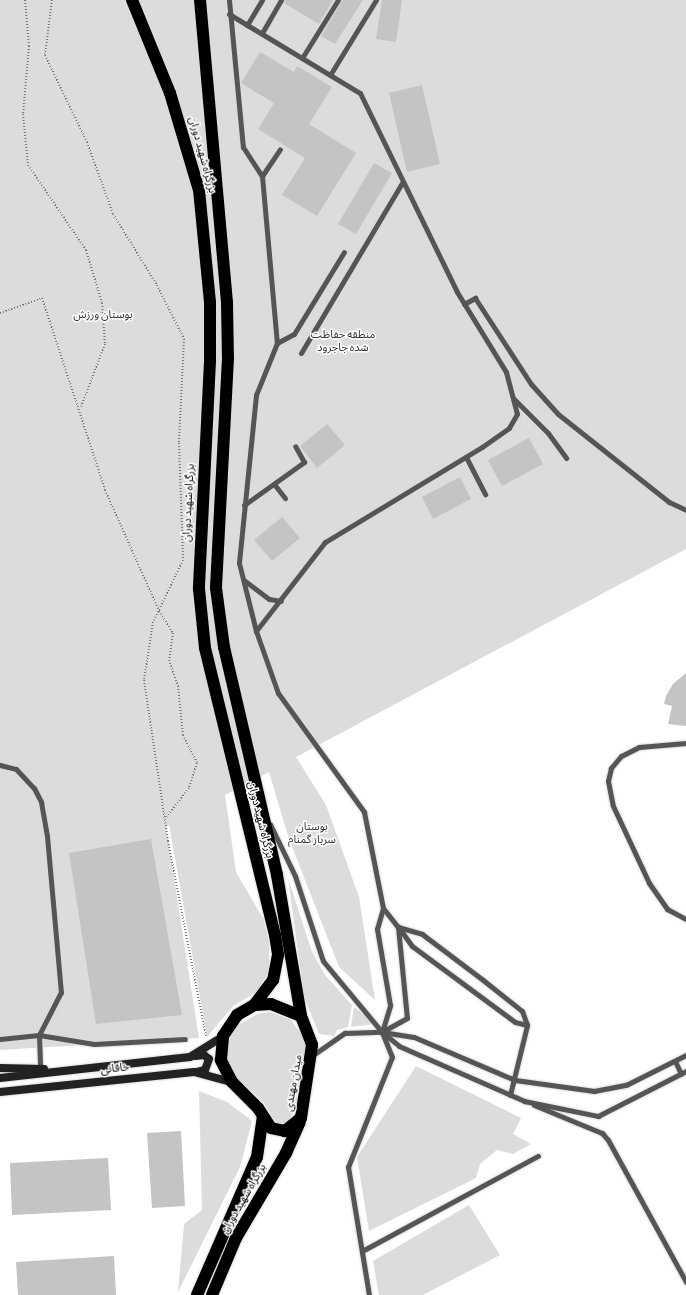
<!DOCTYPE html>
<html>
<head>
<meta charset="utf-8">
<style>
  body { margin:0 }
  #map { position:relative; width:686px; height:1295px; overflow:hidden; background:#fff; font-family:"Alegreya Sans","Noto Sans Arabic",sans-serif }
  div>[style] { position:absolute }
  [style*='--x'] { left:calc(var(--x)*1px); top:calc(var(--y)*1px); width:calc(var(--w)*1px); rotate:calc(var(--a)*1deg) }
  .green>* { inset:0; background:#dcdcdc }
  .building>* { inset:0; background:#c4c4c4 }
  .path>* { height:2px; margin-top:-1px; transform-origin:0; background:repeating-linear-gradient(90deg,#777 0 1px,transparent 0 3px) }
  .roads { filter:drop-shadow(0 0 1px #dbdbdb) drop-shadow(0 0 1px #dbdbdb) }
  .lane>* { height:5px; margin:-2.5px; padding:0 2.5px; transform-origin:2.5px; border-radius:2.5px; background:#555 }
  .secondary>* { height:8px; margin:-4px; padding:0 4px; transform-origin:4px; border-radius:4px; background:#222 }
  .highway>* { height:12px; margin:-6px; padding:0 6px; transform-origin:6px; border-radius:6px; background:#000 }
  span { translate:-50% -50%; white-space:nowrap; text-align:center; line-height:1.15; -webkit-text-stroke:3px #fff; paint-order:stroke }
  .street-label { font-size:11px; color:#000 }
  .park-label { font-size:11px; color:#333 }
</style>
</head>
<body>
<div id="map">
  <div class="green">
    <i style="clip-path:polygon(0 0,686px 0,686px 549px,296px 757px,326px 805px,359px 897px,375px 1000px,339px 967px,289px 839px,269px 772px,225px 795px,236px 872px,264px 920px,269px 942px,269px 972px,257px 992px,233px 1006px,207px 1037px,169px 825px,166px 827px,199px 1038px,0 1050px)"></i>
    <i style="clip-path:polygon(288px 878px,312px 952px,325px 975px,352px 1005px,348px 1027px,337px 1030px,334px 1036px,319px 1034px,304px 997px)"></i>
    <i style="clip-path:polygon(354px 1007px,366px 1016px,374px 1024px,351px 1027px)"></i>
    <i style="clip-path:polygon(271px 1012px,291px 1020px,307px 1043px,297px 1105px,286px 1126px,276px 1124px,264px 1103px,237px 1078px,226px 1056px,230px 1037px,238px 1025px,257px 1014px)"></i>
    <i style="clip-path:polygon(416px 1066px,521px 1118px,513px 1134px,531px 1144px,513px 1154px,497px 1150px,480px 1164px,476px 1178px,369px 1231px,357px 1157px)"></i>
    <i style="clip-path:polygon(199px 1091px,227px 1102px,252px 1121px,240px 1167px,178px 1292px,184px 1224px,202px 1210px)"></i>
    <i style="clip-path:polygon(469px 1205px,500px 1255px,423px 1295px,379px 1295px,373px 1261px)"></i>
  </div>
  <div class="building">
    <i style="clip-path:polygon(285px 0,333px 0,319px 24px,284px 3px)"></i>
    <i style="clip-path:polygon(342px 0,363px 0,335px 44px,321px 36px)"></i>
    <i style="clip-path:polygon(382px 0,402px 0,396px 42px,376px 39px)"></i>
    <i style="clip-path:polygon(260px 52px,294px 72px,297px 66px,332px 87px,309px 124px,356px 153px,317px 216px,282px 195px,305px 158px,258px 129px,274px 103px,241px 83px)"></i>
    <i style="clip-path:polygon(422px 85px,440px 164px,407px 172px,389px 93px)"></i>
    <i style="clip-path:polygon(374px 163px,392px 173px,356px 234px,338px 224px)"></i>
    <i style="clip-path:polygon(327px 424px,345px 445px,317px 468px,300px 446px)"></i>
    <i style="clip-path:polygon(529px 438px,543px 464px,502px 486px,488px 460px)"></i>
    <i style="clip-path:polygon(460px 477px,471px 499px,433px 519px,422px 497px)"></i>
    <i style="clip-path:polygon(282px 517px,300px 538px,272px 561px,254px 540px)"></i>
    <i style="clip-path:polygon(686px 673px,686px 726px,668px 724px,672px 706px,664px 704px,666px 696px,673px 684px)"></i>
    <i style="clip-path:polygon(151px 839px,182px 1015px,96px 1024px,69px 853px)"></i>
    <i style="clip-path:polygon(181px 1131px,185px 1206px,152px 1208px,147px 1133px)"></i>
    <i style="clip-path:polygon(108px 1158px,111px 1210px,12px 1215px,10px 1163px)"></i>
    <i style="clip-path:polygon(114px 1256px,116px 1295px,18px 1295px,16px 1262px)"></i>
  </div>
  <div class="path">
    <i style="--x:25;--y:0;--w:46;--a:85"></i>
    <i style="--x:29;--y:46;--w:68;--a:95"></i>
    <i style="--x:23;--y:114;--w:51;--a:84.4"></i>
    <i style="--x:28;--y:165;--w:103;--a:55.7"></i>
    <i style="--x:86;--y:250;--w:55;--a:73.2"></i>
    <i style="--x:102;--y:303;--w:41;--a:85.8"></i>
    <i style="--x:105;--y:344;--w:67;--a:110.9"></i>
    <i style="--x:52;--y:0;--w:55;--a:97.3"></i>
    <i style="--x:45;--y:55;--w:97;--a:64.2"></i>
    <i style="--x:87;--y:142;--w:77;--a:70.1"></i>
    <i style="--x:113;--y:214;--w:84;--a:58.2"></i>
    <i style="--x:157;--y:285;--w:60;--a:63.4"></i>
    <i style="--x:184;--y:339;--w:104;--a:92.8"></i>
    <i style="--x:179;--y:443;--w:117;--a:88"></i>
    <i style="--x:183;--y:560;--w:69;--a:115.8"></i>
    <i style="--x:153;--y:622;--w:59;--a:98.8"></i>
    <i style="--x:144;--y:680;--w:163;--a:81.5"></i>
    <i style="--x:168;--y:841;--w:199;--a:79"></i>
    <i style="--x:0;--y:313;--w:45;--a:-19.7"></i>
    <i style="--x:42;--y:298;--w:202;--a:71.8"></i>
    <i style="--x:105;--y:490;--w:133;--a:65.9"></i>
    <i style="--x:159;--y:611;--w:26;--a:58"></i>
    <i style="--x:173;--y:633;--w:27;--a:98"></i>
    <i style="--x:169;--y:660;--w:28;--a:71"></i>
    <i style="--x:178;--y:686;--w:49;--a:84.2"></i>
    <i style="--x:183;--y:735;--w:31;--a:63"></i>
    <i style="--x:197;--y:763;--w:26;--a:108"></i>
    <i style="--x:189;--y:788;--w:39;--a:128"></i>
  </div>
  <div class="roads">
    <div class="lane">
      <i style="--x:229;--y:0;--w:148;--a:84.6"></i>
      <i style="--x:243;--y:147;--w:35;--a:57"></i>
      <i style="--x:262;--y:176;--w:168;--a:84.9"></i>
      <i style="--x:277;--y:343;--w:56;--a:112"></i>
      <i style="--x:256;--y:395;--w:169;--a:95.8"></i>
      <i style="--x:239;--y:563;--w:70;--a:76"></i>
      <i style="--x:229;--y:14;--w:153;--a:31.1"></i>
      <i style="--x:360;--y:93;--w:221;--a:64"></i>
      <i style="--x:457;--y:292;--w:94;--a:58.5"></i>
      <i style="--x:506;--y:372;--w:43;--a:75.3"></i>
      <i style="--x:517;--y:414;--w:16;--a:120"></i>
      <i style="--x:509;--y:428;--w:33;--a:145"></i>
      <i style="--x:482;--y:447;--w:184;--a:148.8"></i>
      <i style="--x:325;--y:542;--w:113;--a:127.8"></i>
      <i style="--x:256;--y:631;--w:66;--a:70.5"></i>
      <i style="--x:278;--y:693;--w:147;--a:54.1"></i>
      <i style="--x:364;--y:812;--w:98;--a:78.8"></i>
      <i style="--x:247;--y:25;--w:29;--a:-59"></i>
      <i style="--x:262;--y:33;--w:38;--a:-60"></i>
      <i style="--x:302;--y:58;--w:68;--a:-58.2"></i>
      <i style="--x:330;--y:75;--w:88;--a:-58.5"></i>
      <i style="--x:262;--y:176;--w:32;--a:-56"></i>
      <i style="--x:464;--y:304;--w:13;--a:-29"></i>
      <i style="--x:475;--y:298;--w:103;--a:56.9"></i>
      <i style="--x:531;--y:384;--w:40;--a:48"></i>
      <i style="--x:558;--y:414;--w:142;--a:38.4"></i>
      <i style="--x:669;--y:502;--w:19;--a:25"></i>
      <i style="--x:277;--y:343;--w:19;--a:-28"></i>
      <i style="--x:294;--y:334;--w:96;--a:-58.6"></i>
      <i style="--x:301;--y:353;--w:198;--a:-59.3"></i>
      <i style="--x:514;--y:399;--w:48;--a:45"></i>
      <i style="--x:548;--y:433;--w:31;--a:54"></i>
      <i style="--x:466;--y:457;--w:42;--a:62.8"></i>
      <i style="--x:274;--y:484;--w:18;--a:52"></i>
      <i style="--x:244;--y:505;--w:74;--a:-35.6"></i>
      <i style="--x:304;--y:462;--w:18;--a:-119"></i>
      <i style="--x:245;--y:581;--w:30;--a:37"></i>
      <i style="--x:269;--y:599;--w:12;--a:9"></i>
      <i style="--x:686;--y:743;--w:47;--a:175.1"></i>
      <i style="--x:639;--y:747;--w:20;--a:153"></i>
      <i style="--x:621;--y:756;--w:16;--a:130"></i>
      <i style="--x:611;--y:768;--w:13;--a:103"></i>
      <i style="--x:608;--y:781;--w:25;--a:79"></i>
      <i style="--x:613;--y:806;--w:85;--a:64.9"></i>
      <i style="--x:649;--y:883;--w:32;--a:55"></i>
      <i style="--x:667;--y:909;--w:21;--a:28"></i>
      <i style="--x:0;--y:765;--w:16;--a:14"></i>
      <i style="--x:16;--y:769;--w:26;--a:47"></i>
      <i style="--x:34;--y:788;--w:16;--a:63"></i>
      <i style="--x:41;--y:802;--w:35;--a:80"></i>
      <i style="--x:47;--y:836;--w:157;--a:84.9"></i>
      <i style="--x:61;--y:992;--w:48;--a:117.1"></i>
      <i style="--x:39;--y:1035;--w:34;--a:88"></i>
      <i style="--x:270;--y:824;--w:58;--a:64.3"></i>
      <i style="--x:295;--y:876;--w:89;--a:71.8"></i>
      <i style="--x:323;--y:961;--w:92;--a:50.3"></i>
      <i style="--x:382;--y:1032;--w:22;--a:39"></i>
      <i style="--x:399;--y:1046;--w:137;--a:23.7"></i>
      <i style="--x:524;--y:1101;--w:76;--a:11.5"></i>
      <i style="--x:598;--y:1116;--w:99;--a:-27.1"></i>
      <i style="--x:398;--y:927;--w:25;--a:16"></i>
      <i style="--x:422;--y:934;--w:76;--a:37"></i>
      <i style="--x:483;--y:980;--w:50;--a:38.5"></i>
      <i style="--x:522;--y:1011;--w:15;--a:70"></i>
      <i style="--x:527;--y:1025;--w:12;--a:-166"></i>
      <i style="--x:515;--y:1022;--w:128;--a:-143.6"></i>
      <i style="--x:412;--y:946;--w:24;--a:-126"></i>
      <i style="--x:0;--y:1039;--w:39;--a:-6"></i>
      <i style="--x:39;--y:1035;--w:56;--a:9.3"></i>
      <i style="--x:94;--y:1044;--w:91;--a:-3.1"></i>
      <i style="--x:313;--y:1055;--w:39;--a:-35"></i>
      <i style="--x:345;--y:1033;--w:37;--a:-2"></i>
      <i style="--x:382;--y:1032;--w:32;--a:9"></i>
      <i style="--x:414;--y:1037;--w:110;--a:23.1"></i>
      <i style="--x:515;--y:1080;--w:80;--a:7.9"></i>
      <i style="--x:594;--y:1091;--w:33;--a:-11"></i>
      <i style="--x:626;--y:1085;--w:67;--a:-26.6"></i>
      <i style="--x:675;--y:1061;--w:14;--a:65"></i>
      <i style="--x:510;--y:1095;--w:72;--a:-76.3"></i>
      <i style="--x:534;--y:1105;--w:74;--a:22.4"></i>
      <i style="--x:602;--y:1133;--w:9;--a:49"></i>
      <i style="--x:608;--y:1140;--w:162;--a:61.2"></i>
      <i style="--x:362;--y:1251;--w:200;--a:-28.4"></i>
      <i style="--x:369;--y:1295;--w:130;--a:-99.3"></i>
      <i style="--x:348;--y:1167;--w:118;--a:-68.2"></i>
      <i style="--x:392;--y:1057;--w:27;--a:-112"></i>
      <i style="--x:382;--y:1032;--w:28;--a:-73"></i>
      <i style="--x:390;--y:1005;--w:77;--a:-99.7"></i>
      <i style="--x:377;--y:929;--w:22;--a:-74"></i>
      <i style="--x:383;--y:908;--w:24;--a:52"></i>
      <i style="--x:398;--y:927;--w:91;--a:84.4"></i>
      <i style="--x:407;--y:1018;--w:29;--a:151"></i>
    </div>
    <div class="secondary">
      <i style="--x:195;--y:1056;--w:9;--a:-6"></i>
      <i style="--x:204;--y:1055;--w:6;--a:39"></i>
      <i style="--x:209;--y:1059;--w:12;--a:110"></i>
      <i style="--x:205;--y:1070;--w:8;--a:166"></i>
      <i style="--x:0;--y:1068;--w:44;--a:1.3"></i>
      <i style="--x:0;--y:1078;--w:191;--a:-6.3"></i>
      <i style="--x:190;--y:1057;--w:39;--a:-32"></i>
      <i style="--x:0;--y:1092;--w:195;--a:-5.9"></i>
      <i style="--x:194;--y:1072;--w:39;--a:15"></i>
    </div>
    <div class="highway">
      <i style="--x:132;--y:0;--w:100;--a:67.8"></i>
      <i style="--x:170;--y:93;--w:101;--a:73.4"></i>
      <i style="--x:199;--y:190;--w:113;--a:84.4"></i>
      <i style="--x:210;--y:302;--w:59;--a:90"></i>
      <i style="--x:210;--y:361;--w:228;--a:92.8"></i>
      <i style="--x:199;--y:589;--w:59;--a:84.2"></i>
      <i style="--x:205;--y:648;--w:295;--a:76.3"></i>
      <i style="--x:275;--y:935;--w:20;--a:81"></i>
      <i style="--x:278;--y:955;--w:25;--a:101"></i>
      <i style="--x:273;--y:980;--w:31;--a:127"></i>
      <i style="--x:200;--y:0;--w:304;--a:84.9"></i>
      <i style="--x:227;--y:303;--w:55;--a:89"></i>
      <i style="--x:228;--y:358;--w:230;--a:93"></i>
      <i style="--x:216;--y:588;--w:60;--a:82.3"></i>
      <i style="--x:224;--y:647;--w:234;--a:76.9"></i>
      <i style="--x:277;--y:875;--w:143;--a:80.3"></i>
      <i style="--x:271;--y:1004;--w:32;--a:22"></i>
      <i style="--x:301;--y:1016;--w:31;--a:69"></i>
      <i style="--x:312;--y:1045;--w:74;--a:98.6"></i>
      <i style="--x:301;--y:1118;--w:21;--a:141"></i>
      <i style="--x:285;--y:1131;--w:14;--a:-168"></i>
      <i style="--x:271;--y:1128;--w:24;--a:-123"></i>
      <i style="--x:258;--y:1108;--w:37;--a:-135"></i>
      <i style="--x:232;--y:1082;--w:25;--a:-117"></i>
      <i style="--x:221;--y:1060;--w:24;--a:-85"></i>
      <i style="--x:223;--y:1036;--w:25;--a:-56"></i>
      <i style="--x:237;--y:1015;--w:20;--a:-30"></i>
      <i style="--x:254;--y:1005;--w:17;--a:-3"></i>
      <i style="--x:197;--y:1295;--w:150;--a:-66.5"></i>
      <i style="--x:257;--y:1157;--w:41;--a:-81.7"></i>
      <i style="--x:212;--y:1295;--w:62;--a:-67.2"></i>
      <i style="--x:236;--y:1238;--w:99;--a:-59.5"></i>
      <i style="--x:286;--y:1153;--w:34;--a:-66"></i>
    </div>
  </div>
  <div class="street-label">
    <span style="left:202px;top:155px;rotate:75deg">بزرگراه شهید دوران</span>
    <span style="left:189px;top:503px;rotate:-87deg">بزرگراه شهید دوران</span>
    <span style="left:260px;top:820px;rotate:76deg">بزرگراه شهید دوران</span>
    <span style="left:115px;top:1069px;rotate:-6deg">خاقانی</span>
    <span style="left:294px;top:1083px;rotate:-80deg">میدان مهتدی</span>
    <span style="left:244px;top:1199px;rotate:-60deg">بزرگراه شهید دوران</span>
  </div>
  <div class="park-label">
    <span style="left:103px;top:315px">بوستان ورزش</span>
    <span style="left:343px;top:342px">منطقه حفاظت<br>شده جاجرود</span>
    <span style="left:312px;top:834px">بوستان<br>سرباز گمنام</span>
  </div>
</div>
</body>
</html>
